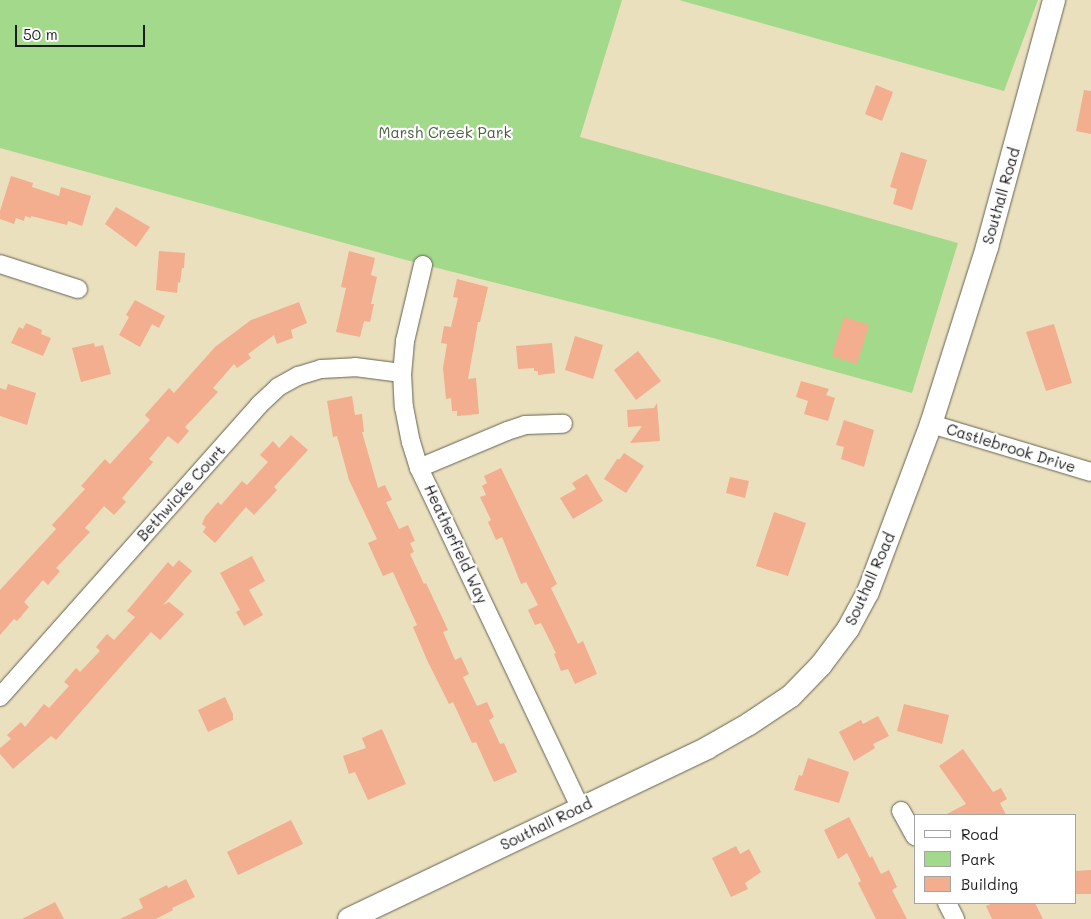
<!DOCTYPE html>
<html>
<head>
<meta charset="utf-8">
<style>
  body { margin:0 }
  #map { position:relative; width:1091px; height:919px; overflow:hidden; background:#eae0bd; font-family:Mali,sans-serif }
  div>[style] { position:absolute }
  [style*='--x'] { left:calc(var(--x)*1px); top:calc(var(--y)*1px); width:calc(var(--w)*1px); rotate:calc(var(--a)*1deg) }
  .green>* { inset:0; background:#a3d98a }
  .building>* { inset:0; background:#f3ad8f }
  .roads { filter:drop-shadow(0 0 1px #646154) drop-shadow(0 0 1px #646154) }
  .minor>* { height:18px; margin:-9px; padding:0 9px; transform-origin:9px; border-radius:9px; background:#fff }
  .tertiary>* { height:22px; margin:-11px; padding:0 11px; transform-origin:11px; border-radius:11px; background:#fff }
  span { translate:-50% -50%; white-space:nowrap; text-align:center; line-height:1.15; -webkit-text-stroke:4.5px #fff; paint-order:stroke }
  .park-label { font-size:15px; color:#4b5e42 }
  .street-label { font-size:15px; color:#1c1c1c }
  .legend { position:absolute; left:914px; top:814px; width:162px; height:90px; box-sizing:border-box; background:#fff; border:1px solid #a4a4a4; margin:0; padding:6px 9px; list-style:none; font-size:15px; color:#1c1c1c }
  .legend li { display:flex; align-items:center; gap:10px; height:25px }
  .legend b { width:25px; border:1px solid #a4a4a4 }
  .scale { position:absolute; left:15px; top:25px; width:130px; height:22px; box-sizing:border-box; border:2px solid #1c1c1c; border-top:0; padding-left:6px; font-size:15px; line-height:18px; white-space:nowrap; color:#1c1c1c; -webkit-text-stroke:4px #fff; paint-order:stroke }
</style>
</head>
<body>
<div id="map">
  <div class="green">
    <i style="clip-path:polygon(0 0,622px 0,580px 137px,958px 243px,912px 393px,713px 338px,406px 260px,0 148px)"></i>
    <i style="clip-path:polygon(679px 0,1038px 0,1004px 91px)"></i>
  </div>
  <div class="building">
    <i style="clip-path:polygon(876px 85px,893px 92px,882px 121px,865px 114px)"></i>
    <i style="clip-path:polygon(1084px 90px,1091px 91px,1091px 134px,1076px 131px)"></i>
    <i style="clip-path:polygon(901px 152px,927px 160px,912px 210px,893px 204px,897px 189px,890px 187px)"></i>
    <i style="clip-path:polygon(11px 176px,33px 183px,32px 187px,59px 196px,61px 187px,91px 196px,82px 226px,68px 221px,67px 225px,31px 216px,31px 218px,25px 216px,24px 221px,16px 218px,14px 224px,0 219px,0 211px)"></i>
    <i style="clip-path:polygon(116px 207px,150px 227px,136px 247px,105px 224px)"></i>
    <i style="clip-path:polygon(159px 251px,185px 253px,184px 268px,182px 268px,180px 283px,178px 282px,177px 293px,156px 290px)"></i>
    <i style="clip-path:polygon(349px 251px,375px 258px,371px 275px,377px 277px,371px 304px,374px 304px,370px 322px,364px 321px,360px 337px,336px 332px,346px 288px,341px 287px)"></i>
    <i style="clip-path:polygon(457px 279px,488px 287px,480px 322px,478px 322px,468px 379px,476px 378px,479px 414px,457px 416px,457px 411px,452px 411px,451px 398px,446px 399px,443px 368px,447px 344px,441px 343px,444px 326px,451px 327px,458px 298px,453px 297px)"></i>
    <i style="clip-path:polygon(135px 300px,165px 316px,159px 328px,152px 324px,140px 347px,119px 335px,129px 317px,126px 315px)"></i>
    <i style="clip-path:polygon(299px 302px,307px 323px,291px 330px,293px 338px,277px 344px,274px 335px,248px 354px,251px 358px,237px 368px,234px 364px,213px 388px,218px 392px,185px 427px,189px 431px,178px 444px,168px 436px,149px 459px,153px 462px,122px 498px,126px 502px,114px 515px,104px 506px,85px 528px,90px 532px,56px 568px,60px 571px,48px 585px,43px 580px,24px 602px,29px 607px,17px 621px,14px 619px,0 635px,0 590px,56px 529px,52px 525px,85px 489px,81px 486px,105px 459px,110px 464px,150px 420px,145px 415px,169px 388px,174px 393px,215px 347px,251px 320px)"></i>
    <i style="clip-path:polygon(844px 317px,869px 325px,857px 364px,832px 356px)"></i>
    <i style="clip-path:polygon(26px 323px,42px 330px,41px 334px,51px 338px,43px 356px,11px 343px,19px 327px,23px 329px)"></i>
    <i style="clip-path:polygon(1054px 324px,1072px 383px,1046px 391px,1026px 332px)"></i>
    <i style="clip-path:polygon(575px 336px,603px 345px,593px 379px,565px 370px)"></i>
    <i style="clip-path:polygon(94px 343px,95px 347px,103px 345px,111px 374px,81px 382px,72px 348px)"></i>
    <i style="clip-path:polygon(552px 343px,555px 373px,538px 375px,538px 371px,534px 371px,534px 368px,518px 369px,516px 346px)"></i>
    <i style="clip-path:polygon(638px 351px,661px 381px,636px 400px,614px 370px)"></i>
    <i style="clip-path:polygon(801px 381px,829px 389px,826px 395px,835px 398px,828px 421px,804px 414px,808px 401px,796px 397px)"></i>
    <i style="clip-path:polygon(8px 384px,36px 393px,27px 425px,0 416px,0 388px,6px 390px)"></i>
    <i style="clip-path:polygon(352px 396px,355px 415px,362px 414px,364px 432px,362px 432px,378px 488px,385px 485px,392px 500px,386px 502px,399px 529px,408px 525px,415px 541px,410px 543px,414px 552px,410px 554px,424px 584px,426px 583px,448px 630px,443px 632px,455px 660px,461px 657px,469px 674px,463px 677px,477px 706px,487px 702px,494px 717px,489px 720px,500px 744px,504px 743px,517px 772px,494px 782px,476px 742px,472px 743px,453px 702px,449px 704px,427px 660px,413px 627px,417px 625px,393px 572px,383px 576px,368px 543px,377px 539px,349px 480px,337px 436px,333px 437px,327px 401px)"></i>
    <i style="clip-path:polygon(657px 403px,660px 441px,630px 443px,642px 426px,628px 427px,627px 410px,654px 408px)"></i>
    <i style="clip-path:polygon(844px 420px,874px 430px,864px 467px,841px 459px,844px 447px,836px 445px)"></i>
    <i style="clip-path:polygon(291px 435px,308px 450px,274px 487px,277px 490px,254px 515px,246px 507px,215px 543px,203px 532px,206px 527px,202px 524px,205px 517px,218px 502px,221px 505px,242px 481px,247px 485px,268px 462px,260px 455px,273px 441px,279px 448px)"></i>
    <i style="clip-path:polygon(624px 453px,644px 466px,626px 493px,604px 479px,617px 459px,620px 459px)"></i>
    <i style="clip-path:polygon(501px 468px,557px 584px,551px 588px,578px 644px,583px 641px,597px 674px,575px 684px,568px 669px,561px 671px,554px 654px,556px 653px,541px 623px,535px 625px,528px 610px,538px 605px,526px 582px,521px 584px,502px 537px,496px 540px,488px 522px,491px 520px,480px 497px,486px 495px,482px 486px,487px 483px,484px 476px)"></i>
    <i style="clip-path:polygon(587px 474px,603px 501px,573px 519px,560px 498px,576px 489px,572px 483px)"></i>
    <i style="clip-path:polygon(730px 477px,749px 481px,745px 498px,726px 493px)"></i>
    <i style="clip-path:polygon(774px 512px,806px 523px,788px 576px,756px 566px)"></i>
    <i style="clip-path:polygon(252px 556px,265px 581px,249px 590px,263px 615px,244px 626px,236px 612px,240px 610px,220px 573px)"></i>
    <i style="clip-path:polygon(179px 560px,192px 571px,163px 605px,169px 602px,184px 614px,160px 640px,151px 632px,56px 740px,51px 736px,13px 769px,0 754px,0 748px,11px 739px,7px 735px,21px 722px,25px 727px,44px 704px,49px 708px,69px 686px,64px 682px,76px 668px,80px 672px,100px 651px,96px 647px,107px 634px,114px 640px,135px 617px,127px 611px,168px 562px,173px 567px)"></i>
    <i style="clip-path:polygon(225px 697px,233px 714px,233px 720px,208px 732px,198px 710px)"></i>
    <i style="clip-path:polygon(904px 704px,949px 715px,942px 744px,897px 731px)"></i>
    <i style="clip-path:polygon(878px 716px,889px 736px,873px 744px,875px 748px,854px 761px,839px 732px,861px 720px,863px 724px)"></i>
    <i style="clip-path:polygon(382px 729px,406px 784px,368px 800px,355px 772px,349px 774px,343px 756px,366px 748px,362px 738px)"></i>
    <i style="clip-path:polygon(963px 749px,993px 792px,1001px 788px,1007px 799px,1000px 803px,1006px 815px,945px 815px,966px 804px,939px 766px)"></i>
    <i style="clip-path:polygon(808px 758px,849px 772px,839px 803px,794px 790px,799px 775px,802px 776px)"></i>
    <i style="clip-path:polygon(849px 817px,870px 858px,872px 856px,881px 874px,889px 870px,897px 887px,892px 890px,907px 919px,876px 919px,858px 883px,861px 881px,847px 853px,838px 859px,824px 830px)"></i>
    <i style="clip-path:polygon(291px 820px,303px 844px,238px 875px,227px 852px)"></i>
    <i style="clip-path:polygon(736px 846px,740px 854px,749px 849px,761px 872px,745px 883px,748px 889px,731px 897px,712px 858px)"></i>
    <i style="clip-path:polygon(1091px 870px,1091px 894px,1075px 894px,1075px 871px)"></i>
    <i style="clip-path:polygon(186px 879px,195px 897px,172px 908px,173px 910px,156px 919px,120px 919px,143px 908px,139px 899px,167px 885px,168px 888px)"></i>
    <i style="clip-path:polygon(55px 902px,64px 919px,22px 919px)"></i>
    <i style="clip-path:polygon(993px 903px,1035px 903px,1043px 919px,992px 919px,986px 906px)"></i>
  </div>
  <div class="roads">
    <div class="minor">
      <i style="--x:0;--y:264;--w:82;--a:17.8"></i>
      <i style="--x:423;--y:265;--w:78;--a:103.3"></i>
      <i style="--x:405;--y:341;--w:32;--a:95"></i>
      <i style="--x:402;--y:373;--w:34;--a:87"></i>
      <i style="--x:404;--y:407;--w:36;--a:79"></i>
      <i style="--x:411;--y:442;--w:27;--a:73"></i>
      <i style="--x:419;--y:468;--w:375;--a:64.6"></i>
      <i style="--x:931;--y:424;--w:167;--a:16.7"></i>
      <i style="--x:419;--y:468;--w:95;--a:-22.8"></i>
      <i style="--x:507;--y:431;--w:19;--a:-18"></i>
      <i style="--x:525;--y:425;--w:38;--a:-2"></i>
      <i style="--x:0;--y:697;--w:390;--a:-48.4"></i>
      <i style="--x:259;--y:405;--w:26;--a:-43"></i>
      <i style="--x:278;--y:387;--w:23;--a:-29"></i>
      <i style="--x:298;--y:376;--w:24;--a:-17"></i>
      <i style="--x:321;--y:369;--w:34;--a:-3"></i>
      <i style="--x:355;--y:367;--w:47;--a:7.3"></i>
      <i style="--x:901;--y:811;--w:29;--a:61"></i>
      <i style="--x:947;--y:903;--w:18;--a:63"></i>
    </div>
    <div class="tertiary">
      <i style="--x:349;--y:919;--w:397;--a:-25.5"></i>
      <i style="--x:707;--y:748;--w:48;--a:-29.7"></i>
      <i style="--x:749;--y:724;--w:50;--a:-33.7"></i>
      <i style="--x:791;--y:696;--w:43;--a:-45.9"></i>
      <i style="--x:821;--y:665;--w:45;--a:-53.1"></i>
      <i style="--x:848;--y:629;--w:42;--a:-61.6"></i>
      <i style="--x:868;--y:592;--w:179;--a:-69.4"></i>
      <i style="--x:931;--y:424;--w:186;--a:-72.4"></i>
      <i style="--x:987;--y:247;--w:256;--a:-74.8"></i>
    </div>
  </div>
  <div class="park-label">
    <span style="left:445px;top:133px">Marsh Creek Park</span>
  </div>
  <div class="street-label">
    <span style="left:1001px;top:196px;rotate:-74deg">Southall Road</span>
    <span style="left:1011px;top:448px;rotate:17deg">Castlebrook Drive</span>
    <span style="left:181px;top:493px;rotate:-48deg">Bethwicke Court</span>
    <span style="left:456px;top:544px;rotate:65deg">Heatherfield Way</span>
    <span style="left:870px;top:579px;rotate:-66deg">Southall Road</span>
    <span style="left:546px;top:824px;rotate:-26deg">Southall Road</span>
  </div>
  <ul class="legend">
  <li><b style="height:6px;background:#fff"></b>Road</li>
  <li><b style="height:14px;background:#a3d98a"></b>Park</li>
  <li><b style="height:14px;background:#f3ad8f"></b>Building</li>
  </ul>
  <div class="scale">50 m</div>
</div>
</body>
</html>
